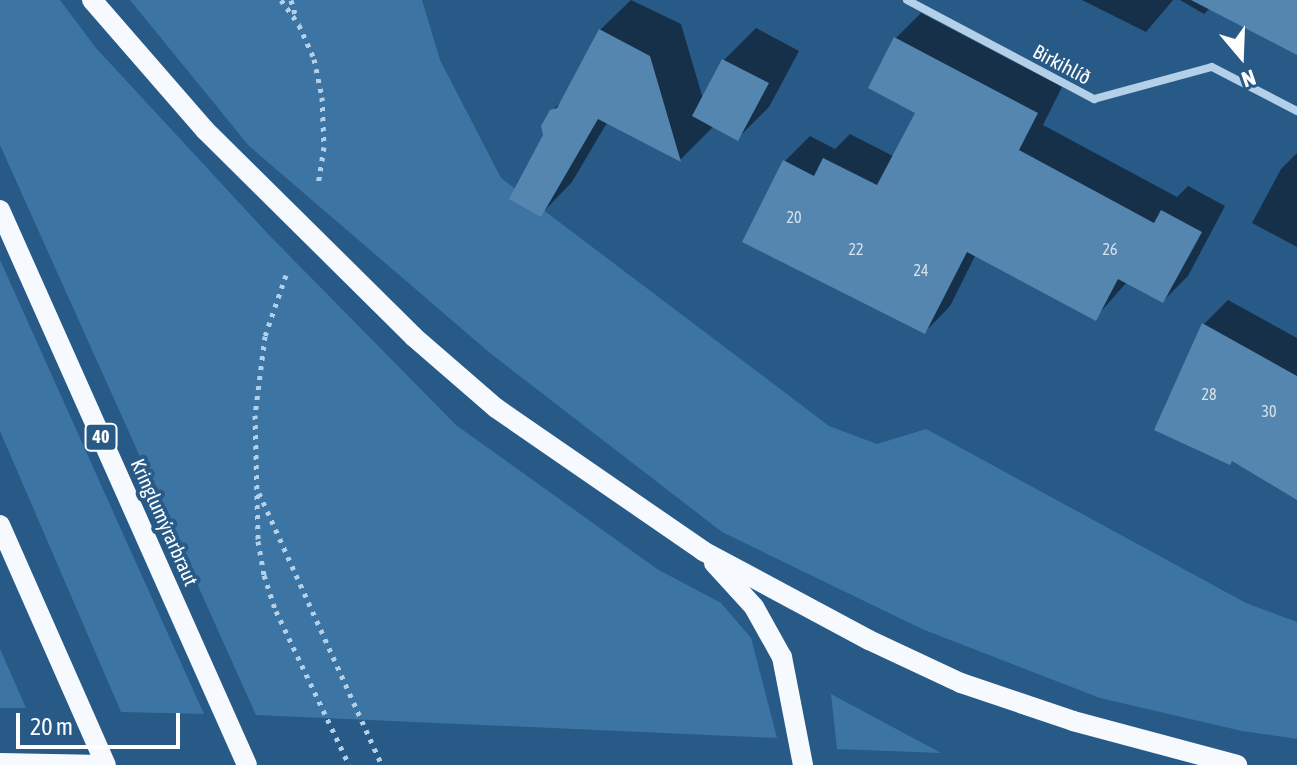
<!DOCTYPE html>
<html>
<head>
<meta charset="utf-8">
<style>
  body { margin:0 }
  #map { position:relative; width:1297px; height:765px; overflow:hidden; background:#285a87; font-family:"Asap Condensed",sans-serif }
  div>[style] { position:absolute }
  [style*='--x'] { left:calc(var(--x)*1px); top:calc(var(--y)*1px); width:calc(var(--w)*1px); rotate:calc(var(--a)*1deg) }
  .green>* { inset:0; background:#3c74a3 }
  .shadow>* { inset:0; background:#0007 }
  .building>* { inset:0; background:#5486b0 }
  .path>* { height:5px; margin-top:-2.5px; transform-origin:0; background:repeating-linear-gradient(90deg,#b3d0e8 0 4px,transparent 0 10px) }
  .minor>* { height:8px; margin:-4px; padding:0 4px; transform-origin:4px; border-radius:4px; background:#b3d0e8 }
  .primary>* { height:20px; margin:-10px; padding:0 10px; transform-origin:10px; border-radius:10px; background:#f6fafe }
  span { translate:-50% -50%; white-space:nowrap; text-align:center; line-height:1.15; -webkit-text-stroke:8px #285a87; paint-order:stroke }
  .number-label { font-size:16px; color:#d4e1eb }
  .number-label span { -webkit-text-stroke-width:0 }
  .shield-label span { padding:2px 6px; background:#285a87; border:2px solid; border-radius:6px; -webkit-text-stroke-width:0 }
  .shield-label { font-size:18px; color:#fff; font-weight:700 }
  .street-label { font-size:20px; color:#fff }
  .north { position:absolute; left:1201px; top:16px; width:80px; height:80px; -webkit-text-stroke:6px #285a87; paint-order:stroke; rotate:161deg; font-size:22px; font-weight:700; line-height:32px; text-align:center; color:#fff }
  .north::after { content:''; display:block; margin:auto; width:28px; height:36px; background:#fff; clip-path:polygon(50% 0,100% 100%,50% 72%,0 100%) }
  .scale { position:absolute; left:16px; top:713px; width:164px; height:36px; box-sizing:border-box; border:4px solid #fff; border-top:0; padding-left:10px; font-size:24px; line-height:28px; white-space:nowrap; color:#fff; -webkit-text-stroke:6px #285a87; paint-order:stroke }
</style>
</head>
<body>
<div id="map">
  <div class="green">
    <i style="clip-path:polygon(0 0,60px 0,96px 48px,269px 235px,456px 425px,657px 569px,721px 603px,751px 638px,777px 738px,256px 715px,0 145px)"></i>
    <i style="clip-path:polygon(130px 0,422px 0,440px 60px,501px 178px,829px 426px,877px 444px,926px 429px,1246px 603px,1297px 622px,1297px 739px,1242px 731px,1100px 698px,922px 629px,722px 532px,490px 353px,249px 146px)"></i>
    <i style="clip-path:polygon(0 260px,204px 714px,121px 712px,0 431px)"></i>
    <i style="clip-path:polygon(0 649px,26px 708px,0 708px)"></i>
    <i style="clip-path:polygon(831px 694px,941px 753px,837px 749px)"></i>
  </div>
  <div class="shadow">
    <i style="clip-path:polygon(631px 0,681px 24px,703px 99px,724px 60px,756px 28px,799px 51px,769px 107px,737px 139px,711px 124px,712px 128px,681px 159px,608px 121px,572px 182px,541px 214px,545px 135px,551px 112px,565px 98px,600px 30px)"></i>
    <i style="clip-path:polygon(1082px 0,1173px 0,1146px 32px)"></i>
    <i style="clip-path:polygon(1180px 0,1297px 0,1297px 54px,1210px 8px,1204px 14px)"></i>
    <i style="clip-path:polygon(921px 13px,1062px 87px,1043px 125px,1177px 197px,1188px 186px,1225px 206px,1188px 276px,1163px 301px,1127px 282px,1095px 318px,976px 254px,950px 306px,925px 332px,785px 161px,810px 136px,835px 149px,850px 134px,895px 157px,918px 112px,896px 38px)"></i>
    <i style="clip-path:polygon(1297px 153px,1297px 247px,1252px 223px,1281px 169px)"></i>
    <i style="clip-path:polygon(1228px 300px,1297px 338px,1297px 498px,1233px 459px,1157px 429px,1204px 324px)"></i>
  </div>
  <div class="building">
    <i style="clip-path:polygon(1191px 0,1297px 0,1297px 55px)"></i>
    <i style="clip-path:polygon(599px 29px,650px 56px,681px 162px,598px 119px,541px 217px,509px 199px,543px 135px,541px 126px,550px 110px,557px 108px)"></i>
    <i style="clip-path:polygon(894px 37px,1038px 113px,1019px 150px,1154px 223px,1161px 210px,1202px 232px,1163px 303px,1118px 279px,1096px 321px,967px 252px,925px 334px,742px 242px,783px 160px,814px 176px,823px 158px,877px 185px,915px 113px,868px 88px)"></i>
    <i style="clip-path:polygon(722px 59px,769px 83px,738px 141px,692px 116px)"></i>
    <i style="clip-path:polygon(1202px 323px,1297px 376px,1297px 500px,1232px 461px,1230px 465px,1154px 430px)"></i>
  </div>
  <div class="path">
    <i style="--x:281;--y:0;--w:31;--a:54"></i>
    <i style="--x:299;--y:25;--w:37;--a:66"></i>
    <i style="--x:314;--y:59;--w:39;--a:78"></i>
    <i style="--x:322;--y:97;--w:50;--a:87.7"></i>
    <i style="--x:324;--y:147;--w:38;--a:99"></i>
    <i style="--x:291;--y:0;--w:19;--a:74"></i>
    <i style="--x:286;--y:275;--w:65;--a:109"></i>
    <i style="--x:265;--y:336;--w:80;--a:97.2"></i>
    <i style="--x:255;--y:415;--w:126;--a:88.6"></i>
    <i style="--x:258;--y:541;--w:35;--a:80"></i>
    <i style="--x:264;--y:575;--w:38;--a:72"></i>
    <i style="--x:276;--y:611;--w:170;--a:64.6"></i>
    <i style="--x:259;--y:493;--w:299;--a:65.7"></i>
  </div>
  <div class="minor">
    <i style="--x:907;--y:0;--w:212;--a:27.9"></i>
    <i style="--x:1094;--y:99;--w:122;--a:-15.2"></i>
    <i style="--x:1212;--y:67;--w:96;--a:27.4"></i>
  </div>
  <div class="primary">
    <i style="--x:92;--y:0;--w:172;--a:49"></i>
    <i style="--x:205;--y:130;--w:294;--a:44.7"></i>
    <i style="--x:414;--y:337;--w:108;--a:40.9"></i>
    <i style="--x:496;--y:408;--w:252;--a:34.6"></i>
    <i style="--x:703;--y:551;--w:188;--a:28.2"></i>
    <i style="--x:869;--y:640;--w:102;--a:25.1"></i>
    <i style="--x:961;--y:683;--w:118;--a:18.7"></i>
    <i style="--x:1073;--y:721;--w:170;--a:15"></i>
    <i style="--x:0;--y:210;--w:607;--a:66.01"></i>
    <i style="--x:0;--y:525;--w:262;--a:66.2"></i>
    <i style="--x:714;--y:563;--w:59;--a:47.7"></i>
    <i style="--x:754;--y:607;--w:57;--a:60.8"></i>
    <i style="--x:782;--y:657;--w:110;--a:79"></i>
    <i style="--x:0;--y:763;--w:103;--a:1.1"></i>
  </div>
  <div class="number-label">
    <span style="left:794px;top:217px">20</span>
    <span style="left:856px;top:249px">22</span>
    <span style="left:1110px;top:249px">26</span>
    <span style="left:921px;top:270px">24</span>
    <span style="left:1209px;top:394px">28</span>
    <span style="left:1269px;top:411px">30</span>
  </div>
  <div class="shield-label">
    <span style="left:101px;top:437px">40</span>
  </div>
  <div class="street-label">
    <span style="left:1062px;top:64px;rotate:28deg">Birkihlíð</span>
    <span style="left:165px;top:522px;rotate:66deg">Kringlumýrarbraut</span>
  </div>
  <div class="north">N</div>
  <div class="scale">20 m</div>
</div>
</body>
</html>
